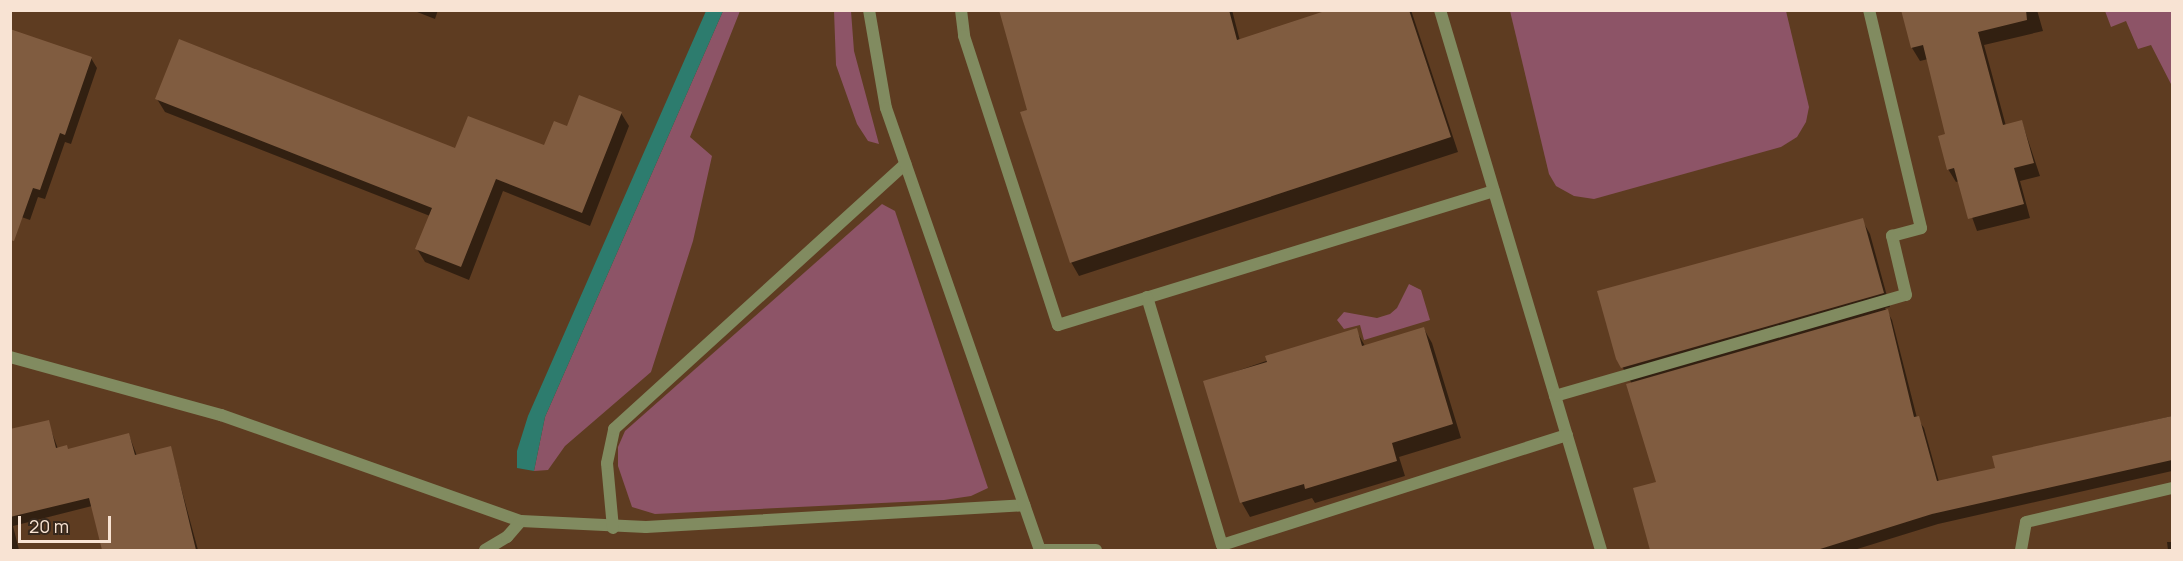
<!DOCTYPE html>
<html>
<head>
<meta charset="utf-8">
<style>
  body { margin:0 }
  #map { position:relative; width:2183px; height:561px; overflow:hidden; background:#5e3c21; font-family:Manrope,sans-serif }
  div>[style] { position:absolute }
  [style*='--x'] { left:calc(var(--x)*1px); top:calc(var(--y)*1px); width:calc(var(--w)*1px); rotate:calc(var(--a)*1deg) }
  .green>* { inset:0; background:#8d5467 }
  .water>* { inset:0; background:#2d7c6e }
  .shadow>* { inset:0; background:#0007 }
  .building>* { inset:0; background:#805c40 }
  .service>* { height:12px; margin:-6px; padding:0 6px; transform-origin:6px; border-radius:6px; background:#818b60 }
  .minor>* { height:12px; margin:-6px; padding:0 6px; transform-origin:6px; border-radius:6px; background:#818b60 }
  span { translate:-50% -50%; white-space:nowrap; text-align:center; line-height:1.15; -webkit-text-stroke:4.5px #37281c; paint-order:stroke }
  .frame { position:absolute; inset:0; border:12px solid #f8e3d3; pointer-events:none }
  .scale { position:absolute; left:18px; top:516px; width:93px; height:27px; box-sizing:border-box; border:3px solid #f8e3d3; border-top:0; padding-left:8px; font-size:18px; line-height:21px; white-space:nowrap; color:#f8e3d3; -webkit-text-stroke:4px #37281c; paint-order:stroke }
</style>
</head>
<body>
<div id="map">
  <div class="green">
    <i style="clip-path:polygon(723px 11px,740px 11px,690px 137px,712px 156px,693px 241px,651px 372px,565px 446px,548px 470px,534px 471px,545px 417px)"></i>
    <i style="clip-path:polygon(834px 11px,851px 11px,854px 51px,879px 144px,868px 141px,857px 124px,836px 65px)"></i>
    <i style="clip-path:polygon(1510px 11px,1786px 11px,1809px 107px,1806px 122px,1797px 137px,1781px 147px,1594px 199px,1574px 196px,1556px 186px,1549px 174px)"></i>
    <i style="clip-path:polygon(2105px 11px,2172px 11px,2172px 86px,2151px 45px,2138px 49px,2126px 21px,2111px 27px)"></i>
    <i style="clip-path:polygon(882px 204px,895px 211px,988px 488px,971px 496px,944px 500px,655px 514px,632px 507px,618px 466px,618px 447px,625px 431px)"></i>
    <i style="clip-path:polygon(1409px 284px,1421px 290px,1430px 320px,1364px 340px,1360px 325px,1344px 329px,1337px 320px,1344px 312px,1377px 318px,1390px 314px,1397px 308px)"></i>
  </div>
  <div class="water">
    <i style="clip-path:polygon(706px 11px,723px 11px,545px 417px,534px 471px,517px 468px,517px 451px,528px 416px)"></i>
  </div>
  <div class="shadow">
    <i style="clip-path:polygon(412px 10px,438px 10px,435px 19px)"></i>
    <i style="clip-path:polygon(1001px 10px,1232px 10px,1240px 41px,1332px 10px,1411px 10px,1458px 152px,1079px 276px,1071px 262px)"></i>
    <i style="clip-path:polygon(1903px 10px,2037px 10px,2043px 31px,1984px 45px,2006px 126px,2022px 122px,2040px 176px,2020px 181px,2030px 218px,1977px 231px,1959px 181px,1956px 182px,1948px 169px,1947px 135px,1928px 59px,1920px 61px,1912px 48px)"></i>
    <i style="clip-path:polygon(91px 58px,97px 68px,71px 144px,65px 142px,45px 199px,38px 197px,30px 220px,10px 213px)"></i>
    <i style="clip-path:polygon(157px 99px,456px 150px,545px 147px,567px 128px,621px 113px,629px 126px,590px 226px,503px 191px,469px 280px,425px 262px,417px 249px,430px 216px,165px 112px)"></i>
    <i style="clip-path:polygon(1862px 220px,1870px 234px,1890px 307px,1885px 308px,1892px 320px,1917px 418px,1924px 428px,1939px 482px,1997px 469px,1994px 457px,2172px 416px,2172px 471px,1938px 524px,1854px 550px,1652px 550px,1635px 489px,1658px 483px,1632px 384px,1623px 368px,1598px 292px)"></i>
    <i style="clip-path:polygon(1424px 329px,1432px 343px,1461px 438px,1399px 457px,1405px 476px,1315px 503px,1312px 498px,1250px 517px,1242px 503px,1205px 382px,1356px 330px,1365px 346px)"></i>
    <i style="clip-path:polygon(48px 422px,58px 449px,68px 450px,129px 435px,137px 456px,170px 447px,198px 550px,103px 550px,92px 506px,13px 526px,19px 550px,10px 550px,10px 430px)"></i>
    <i style="clip-path:polygon(2167px 542px,2172px 542px,2172px 550px,2164px 550px,2168px 550px)"></i>
  </div>
  <div class="building">
    <i style="clip-path:polygon(999px 10px,1229px 10px,1237px 40px,1328px 10px,1409px 10px,1451px 137px,1070px 263px,1020px 112px,1027px 110px)"></i>
    <i style="clip-path:polygon(1901px 10px,2026px 10px,2027px 20px,1978px 32px,2003px 125px,2022px 120px,2034px 163px,2014px 168px,2024px 204px,1968px 219px,1954px 168px,1947px 170px,1938px 136px,1945px 134px,1923px 45px,1911px 48px)"></i>
    <i style="clip-path:polygon(10px 29px,92px 57px,65px 135px,60px 133px,40px 190px,33px 188px,14px 241px,10px 240px)"></i>
    <i style="clip-path:polygon(179px 39px,455px 148px,468px 116px,544px 145px,554px 121px,567px 126px,579px 95px,622px 112px,582px 213px,496px 179px,461px 267px,415px 249px,432px 208px,155px 99px)"></i>
    <i style="clip-path:polygon(1863px 218px,1884px 293px,1621px 368px,1616px 359px,1597px 291px)"></i>
    <i style="clip-path:polygon(1888px 309px,1914px 417px,1919px 416px,1937px 481px,1995px 468px,1992px 456px,2172px 416px,2172px 460px,1932px 514px,1817px 550px,1650px 550px,1633px 488px,1656px 482px,1626px 384px)"></i>
    <i style="clip-path:polygon(1424px 327px,1453px 424px,1392px 443px,1397px 461px,1305px 489px,1304px 484px,1240px 503px,1203px 381px,1267px 362px,1265px 356px,1357px 328px,1362px 346px)"></i>
    <i style="clip-path:polygon(49px 420px,56px 448px,67px 445px,68px 449px,129px 433px,135px 455px,171px 446px,196px 550px,102px 550px,89px 498px,10px 517px,10px 429px)"></i>
  </div>
  <div class="service">
    <i style="--x:961;--y:10;--w:26;--a:83"></i>
    <i style="--x:964;--y:36;--w:304;--a:72"></i>
    <i style="--x:1058;--y:325;--w:456;--a:-17.1"></i>
    <i style="--x:1440;--y:10;--w:563;--a:73.4"></i>
    <i style="--x:1147;--y:297;--w:259;--a:73.2"></i>
    <i style="--x:1222;--y:545;--w:362;--a:-17.7"></i>
    <i style="--x:10;--y:357;--w:219;--a:15.4"></i>
    <i style="--x:221;--y:415;--w:318;--a:19.5"></i>
    <i style="--x:521;--y:521;--w:125;--a:2.7"></i>
    <i style="--x:646;--y:527;--w:379;--a:-3.3"></i>
    <i style="--x:1555;--y:396;--w:365;--a:-16.1"></i>
    <i style="--x:1906;--y:295;--w:61;--a:-103.3"></i>
    <i style="--x:1892;--y:236;--w:30;--a:-15"></i>
    <i style="--x:1921;--y:228;--w:224;--a:-103.4"></i>
    <i style="--x:613;--y:528;--w:65;--a:-95.3"></i>
    <i style="--x:607;--y:463;--w:35;--a:-78"></i>
    <i style="--x:614;--y:429;--w:394;--a:-42.3"></i>
    <i style="--x:1044;--y:550;--w:52;--a:0"></i>
    <i style="--x:2021;--y:550;--w:28;--a:-80"></i>
    <i style="--x:2026;--y:522;--w:150;--a:-13.1"></i>
  </div>
  <div class="minor">
    <i style="--x:869;--y:10;--w:99;--a:80.2"></i>
    <i style="--x:886;--y:108;--w:468;--a:70.8"></i>
    <i style="--x:485;--y:550;--w:26;--a:-31"></i>
    <i style="--x:507;--y:537;--w:21;--a:-49"></i>
  </div>
  <div class="frame"></div>
  <div class="scale">20 m</div>
</div>
</body>
</html>
